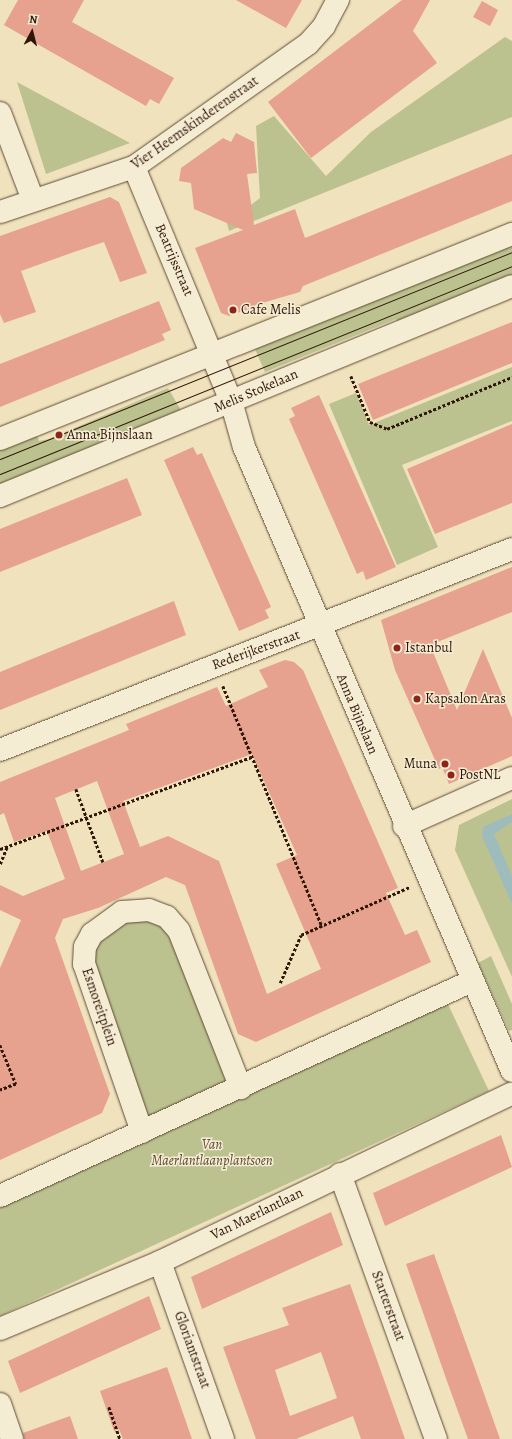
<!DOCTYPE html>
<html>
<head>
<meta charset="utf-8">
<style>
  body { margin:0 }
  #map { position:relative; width:512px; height:1439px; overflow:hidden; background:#f0e2bd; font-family:Alegreya,serif }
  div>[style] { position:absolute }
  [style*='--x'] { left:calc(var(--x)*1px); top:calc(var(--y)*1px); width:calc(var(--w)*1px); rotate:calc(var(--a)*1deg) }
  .green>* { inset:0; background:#bcc28f }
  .water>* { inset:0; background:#9ebcbb }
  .building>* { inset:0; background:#e6a18f }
  .path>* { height:2.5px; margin-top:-1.25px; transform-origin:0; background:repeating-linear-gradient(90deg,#2f1707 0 3px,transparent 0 5px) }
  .roads { filter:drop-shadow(0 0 1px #5f4a34) drop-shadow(0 0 1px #5f4a34) }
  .street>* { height:22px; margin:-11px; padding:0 11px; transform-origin:11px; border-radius:11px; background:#f5ecd4 }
  .secondary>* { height:22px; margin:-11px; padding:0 11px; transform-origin:11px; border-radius:11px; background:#f5ecd4 }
  .tram>* { height:1px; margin:-0.5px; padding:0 0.5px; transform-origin:0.5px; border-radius:0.5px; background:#2f1707 }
  .dots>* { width:11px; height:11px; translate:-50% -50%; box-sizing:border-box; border:2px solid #f5ecd4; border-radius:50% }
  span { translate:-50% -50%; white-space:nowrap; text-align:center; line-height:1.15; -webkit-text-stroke:3px #f5ecd4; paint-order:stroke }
  .street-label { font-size:14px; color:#2f1707 }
  .poi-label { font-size:14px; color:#2f1707 }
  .left { translate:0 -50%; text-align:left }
  .right { translate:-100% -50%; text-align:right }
  .park-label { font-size:14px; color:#594a30; font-style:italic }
  .north { position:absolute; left:12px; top:12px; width:40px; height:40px; -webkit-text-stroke:3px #f5ecd4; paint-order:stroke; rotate:7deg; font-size:11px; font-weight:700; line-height:16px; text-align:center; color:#2f1707 }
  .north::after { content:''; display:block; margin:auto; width:14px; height:18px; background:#2f1707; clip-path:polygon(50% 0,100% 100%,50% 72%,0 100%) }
</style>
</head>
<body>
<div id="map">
  <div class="green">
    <i style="clip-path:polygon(505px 37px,512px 41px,512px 117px,229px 231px,227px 223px,260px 198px,256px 126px,274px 116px,326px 176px,371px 132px)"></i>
    <i style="clip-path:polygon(17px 82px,43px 96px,130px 143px,46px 174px)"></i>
    <i style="clip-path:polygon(512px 242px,512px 280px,399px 326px,396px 319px,265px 372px,254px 347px)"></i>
    <i style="clip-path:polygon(512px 367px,512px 421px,402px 465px,438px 547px,397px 565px,329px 404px,356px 393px,369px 425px)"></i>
    <i style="clip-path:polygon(168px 388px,182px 412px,0 486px,0 447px,36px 433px,39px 441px,49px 439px)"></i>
    <i style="clip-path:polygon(512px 799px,512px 977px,455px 850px,459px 825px)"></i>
    <i style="clip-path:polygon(123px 917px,164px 922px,236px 1100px,447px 1002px,489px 1091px,0 1316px,0 1205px,156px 1135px,88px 962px,90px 947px)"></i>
    <i style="clip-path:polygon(491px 956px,512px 1004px,512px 1030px,509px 1031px,478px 963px)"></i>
  </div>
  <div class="water">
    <i style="clip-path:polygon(512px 814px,512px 822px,494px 834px,512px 876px,512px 904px,482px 836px,483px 827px)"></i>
  </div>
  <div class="building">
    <i style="clip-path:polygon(18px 0,84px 0,72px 22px,174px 78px,159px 104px,150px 99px,146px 106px,4px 25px)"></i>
    <i style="clip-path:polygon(236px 0,302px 0,286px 28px)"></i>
    <i style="clip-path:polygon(402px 0,430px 0,413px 31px,437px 63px,311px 158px,268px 102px)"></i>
    <i style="clip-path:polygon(482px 1px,498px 10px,490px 26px,473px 17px)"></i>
    <i style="clip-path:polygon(236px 133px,254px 142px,257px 173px,247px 174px,254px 225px,295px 209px,305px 238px,512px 154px,512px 201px,303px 286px,300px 292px,255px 305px,251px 311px,245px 310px,229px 316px,221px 313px,195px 248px,243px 230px,194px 209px,191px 183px,179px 181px,181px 168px,223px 138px,231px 142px)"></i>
    <i style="clip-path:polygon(110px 197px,119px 202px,147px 273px,120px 282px,104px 242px,74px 252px,21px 271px,36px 312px,4px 323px,0 314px,0 236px)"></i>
    <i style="clip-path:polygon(159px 301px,171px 330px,162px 334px,165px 340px,0 407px,0 364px)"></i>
    <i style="clip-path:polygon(512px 322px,512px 363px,373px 420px,358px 384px)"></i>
    <i style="clip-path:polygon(319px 395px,396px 567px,366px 580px,363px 571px,357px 574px,289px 419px,295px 416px,291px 408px)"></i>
    <i style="clip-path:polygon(512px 424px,512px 503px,435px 534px,407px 469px)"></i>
    <i style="clip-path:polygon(193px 447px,197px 455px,202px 453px,271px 607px,265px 610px,269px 618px,239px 631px,164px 460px)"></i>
    <i style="clip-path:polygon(127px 478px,142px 515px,0 572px,0 529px)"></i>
    <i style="clip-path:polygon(512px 567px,512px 612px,430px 645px,457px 710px,483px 649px,512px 718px,512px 756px,449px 784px,442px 767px,439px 769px,395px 670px,381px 620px)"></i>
    <i style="clip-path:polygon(174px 601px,186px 635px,0 710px,0 672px)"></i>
    <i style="clip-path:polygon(evenodd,285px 660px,294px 662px,303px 670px,398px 888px,386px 893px,405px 935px,417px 930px,431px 962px,256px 1042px,238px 1034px,185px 885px,166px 877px,98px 908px,63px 919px,55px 938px,110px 1094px,102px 1113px,0 1160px,0 968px,21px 920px,0 910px,0 885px,23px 896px,65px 879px,47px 831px,14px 842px,4px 813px,0 815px,0 782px,129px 730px,126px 724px,217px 687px,226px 706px,268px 687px,259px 670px,285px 660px,252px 754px,297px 855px,276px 864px,321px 969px,267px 994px,219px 861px,168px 836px,140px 847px,123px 801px,252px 754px,285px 660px,97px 781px,124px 854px,81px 871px,55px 798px,97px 781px)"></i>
    <i style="clip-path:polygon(501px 1135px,512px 1167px,385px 1226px,373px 1193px)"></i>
    <i style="clip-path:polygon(331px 1212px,343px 1245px,202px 1309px,191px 1277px)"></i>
    <i style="clip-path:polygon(434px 1254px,477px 1374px,500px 1439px,468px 1439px,448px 1384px,406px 1264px)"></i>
    <i style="clip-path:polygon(evenodd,350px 1284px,405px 1439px,361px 1439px,353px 1416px,296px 1439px,256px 1439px,223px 1347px,289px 1325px,282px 1308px,350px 1284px,321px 1352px,337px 1398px,290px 1416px,275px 1370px,321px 1352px)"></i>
    <i style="clip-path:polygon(149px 1296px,161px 1329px,20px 1393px,8px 1361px)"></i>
    <i style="clip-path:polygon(167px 1367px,192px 1439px,123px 1439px,119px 1429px,114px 1431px,100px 1391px)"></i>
    <i style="clip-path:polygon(70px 1416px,78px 1439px,24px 1439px,23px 1433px)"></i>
  </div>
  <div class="path">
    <i style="--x:351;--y:376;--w:50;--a:67.6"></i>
    <i style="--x:370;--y:422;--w:18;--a:22"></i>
    <i style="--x:387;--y:429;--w:135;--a:-22.6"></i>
    <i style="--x:223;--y:686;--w:260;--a:67.6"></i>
    <i style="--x:76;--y:789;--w:78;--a:69.7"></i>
    <i style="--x:0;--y:849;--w:267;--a:-20.1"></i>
    <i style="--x:0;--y:864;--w:18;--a:-68"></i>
    <i style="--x:280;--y:983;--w:52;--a:-66.4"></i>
    <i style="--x:301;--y:935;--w:119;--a:-23.8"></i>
    <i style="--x:0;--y:1045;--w:42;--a:67.7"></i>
    <i style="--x:16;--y:1084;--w:17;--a:159"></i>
    <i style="--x:109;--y:1407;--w:34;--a:71"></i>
  </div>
  <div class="roads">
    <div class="street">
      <i style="--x:0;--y:113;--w:93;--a:69.2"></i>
      <i style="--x:134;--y:167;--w:253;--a:67.5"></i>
      <i style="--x:231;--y:401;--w:48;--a:74.2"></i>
      <i style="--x:244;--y:447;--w:679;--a:66.76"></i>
      <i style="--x:0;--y:212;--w:141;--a:-18.6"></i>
      <i style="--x:134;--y:167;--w:213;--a:-35.3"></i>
      <i style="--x:308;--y:44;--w:24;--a:-48"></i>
      <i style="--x:324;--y:26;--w:30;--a:-62"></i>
      <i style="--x:0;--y:750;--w:550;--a:-21.43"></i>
      <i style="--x:404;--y:826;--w:118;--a:-24"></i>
      <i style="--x:142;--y:1132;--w:178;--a:-109"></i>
      <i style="--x:84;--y:964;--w:17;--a:-87"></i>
      <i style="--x:85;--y:947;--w:15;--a:-62"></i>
      <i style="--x:92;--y:934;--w:37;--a:-36"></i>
      <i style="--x:122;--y:912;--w:27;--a:-4"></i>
      <i style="--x:149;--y:910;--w:19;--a:21"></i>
      <i style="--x:167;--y:917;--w:18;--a:49"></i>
      <i style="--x:179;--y:931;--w:169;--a:68.5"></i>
      <i style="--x:340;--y:1174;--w:282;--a:70.1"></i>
      <i style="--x:0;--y:1196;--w:519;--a:-24.49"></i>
      <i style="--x:160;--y:1262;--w:188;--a:70.4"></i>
      <i style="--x:0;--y:1329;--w:173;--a:-22.7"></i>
      <i style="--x:160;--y:1262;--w:390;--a:-25.6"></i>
      <i style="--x:0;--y:1404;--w:37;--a:71"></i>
    </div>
    <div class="secondary">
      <i style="--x:0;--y:439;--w:552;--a:-21.82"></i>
      <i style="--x:0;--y:496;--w:553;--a:-22.3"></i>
    </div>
  </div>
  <div class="tram">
    <i style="--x:0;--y:459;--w:552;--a:-22.01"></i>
    <i style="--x:0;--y:474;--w:553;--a:-22.11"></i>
  </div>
  <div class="dots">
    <i style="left:233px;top:310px;background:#8f2418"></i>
    <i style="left:59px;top:435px;background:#8f2418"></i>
    <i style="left:397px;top:648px;background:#8f2418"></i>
    <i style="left:417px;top:699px;background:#8f2418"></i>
    <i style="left:445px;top:764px;background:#8f2418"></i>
    <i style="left:451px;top:775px;background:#8f2418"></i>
  </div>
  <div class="street-label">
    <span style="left:195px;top:123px;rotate:-35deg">Vier Heemskinderenstraat</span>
    <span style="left:174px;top:260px;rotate:67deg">Beatrijsstraat</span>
    <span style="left:256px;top:391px;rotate:-23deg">Melis Stokelaan</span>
    <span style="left:256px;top:650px;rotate:-20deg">Rederijkerstraat</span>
    <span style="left:357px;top:714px;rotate:67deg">Anna Bijnslaan</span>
    <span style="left:99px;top:1007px;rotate:71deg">Esmoreitplein</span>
    <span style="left:257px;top:1214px;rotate:-26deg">Van Maerlantlaan</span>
    <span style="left:388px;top:1306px;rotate:70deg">Starterstraat</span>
    <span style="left:192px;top:1350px;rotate:70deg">Gloriantstraat</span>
  </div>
  <div class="poi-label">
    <span class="left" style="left:241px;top:310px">Cafe Melis</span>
    <span class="left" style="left:67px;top:435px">Anna Bijnslaan</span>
    <span class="left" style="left:405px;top:648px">Istanbul</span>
    <span class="left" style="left:425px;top:699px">Kapsalon Aras</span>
    <span class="right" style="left:437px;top:764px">Muna</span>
    <span class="left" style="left:459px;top:775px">PostNL</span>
  </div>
  <div class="park-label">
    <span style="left:212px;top:1153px">Van<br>Maerlantlaanplantsoen</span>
  </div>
  <div class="north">N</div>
</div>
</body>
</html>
